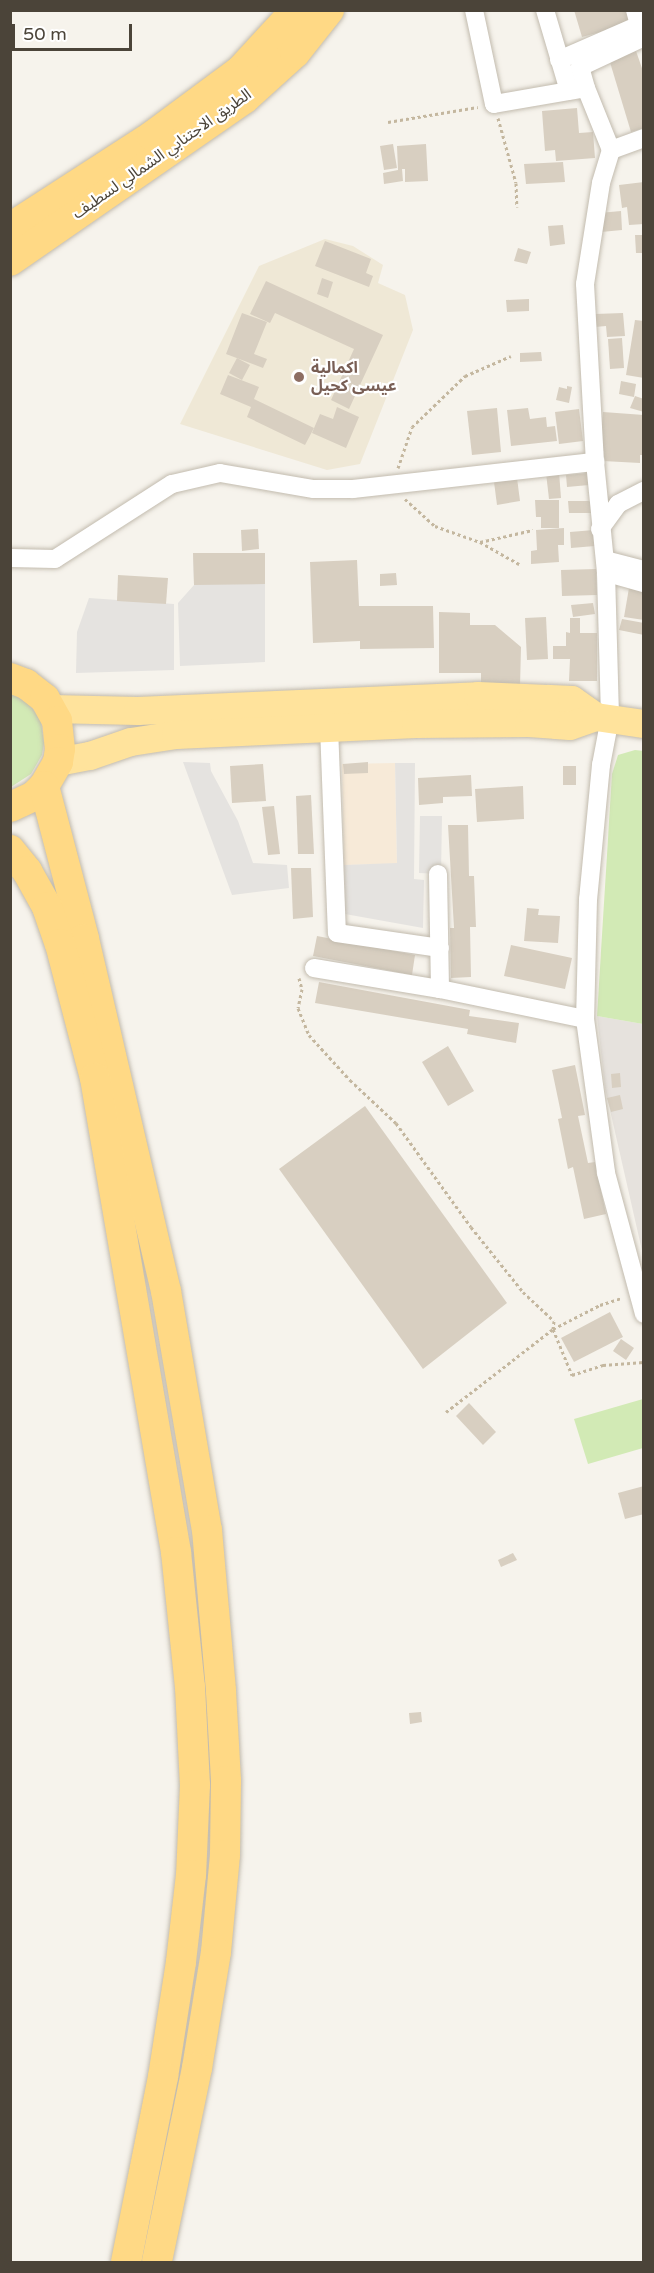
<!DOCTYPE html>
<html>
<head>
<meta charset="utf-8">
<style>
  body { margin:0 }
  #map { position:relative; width:654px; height:2273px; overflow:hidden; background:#f6f3ec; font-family:"Varela Round","Noto Sans Arabic",sans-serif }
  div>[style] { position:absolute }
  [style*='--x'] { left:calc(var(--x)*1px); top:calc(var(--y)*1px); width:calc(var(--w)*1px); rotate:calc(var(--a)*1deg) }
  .commercial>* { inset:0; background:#f7ead8 }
  .industrial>* { inset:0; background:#e6e2dd }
  .education>* { inset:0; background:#efe8d6 }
  .green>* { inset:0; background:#d2eab5 }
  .parking>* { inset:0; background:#e5e3e0 }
  .building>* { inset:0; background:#d8cfc1 }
  .path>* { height:3px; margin-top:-1.5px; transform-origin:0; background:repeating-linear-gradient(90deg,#c4b79f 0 3px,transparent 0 6px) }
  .roads { filter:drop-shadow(0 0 2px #c2bbae) drop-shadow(0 0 2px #c2bbae) }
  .minor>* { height:18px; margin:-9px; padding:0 9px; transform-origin:9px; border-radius:9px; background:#fff }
  .primary>* { height:28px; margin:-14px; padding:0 14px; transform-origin:14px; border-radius:14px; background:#ffe39c }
  .trunk>* { height:30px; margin:-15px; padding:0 15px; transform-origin:15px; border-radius:15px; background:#ffd985 }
  .dots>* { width:16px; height:16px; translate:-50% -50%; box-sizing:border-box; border:3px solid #fff; border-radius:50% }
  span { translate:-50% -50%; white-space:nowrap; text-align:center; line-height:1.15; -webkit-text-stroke:4.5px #fff; paint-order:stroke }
  .street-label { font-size:16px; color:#4b4439 }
  .education-label { font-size:16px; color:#785e54; font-weight:700 }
  .left { translate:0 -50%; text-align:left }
  .frame { position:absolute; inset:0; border:12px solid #4b4439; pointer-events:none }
  .scale { position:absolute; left:12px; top:24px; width:120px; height:27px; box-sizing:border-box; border:3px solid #4b4439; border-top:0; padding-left:8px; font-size:18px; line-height:21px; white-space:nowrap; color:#4b4439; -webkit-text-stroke:4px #fff; paint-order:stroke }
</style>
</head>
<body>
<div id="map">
  <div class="commercial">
    <i style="clip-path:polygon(395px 763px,397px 864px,344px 865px,342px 764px)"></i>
  </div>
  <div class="industrial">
    <i style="clip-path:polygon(597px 1016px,643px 1024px,643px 1255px,605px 1088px)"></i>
  </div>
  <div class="education">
    <i style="clip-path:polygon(325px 239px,353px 246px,383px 265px,378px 283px,405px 295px,413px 330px,360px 464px,327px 470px,180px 424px,259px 266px)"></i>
  </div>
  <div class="green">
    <i style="clip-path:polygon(11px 693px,28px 703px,35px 712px,41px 722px,44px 743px,42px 755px,31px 774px,11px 787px)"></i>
    <i style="clip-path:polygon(635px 750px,644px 751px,643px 1024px,597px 1016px,612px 774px,618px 755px)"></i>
    <i style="clip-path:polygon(643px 1399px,643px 1448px,588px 1464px,574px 1419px)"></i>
  </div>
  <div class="parking">
    <i style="clip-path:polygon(193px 553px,265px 553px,265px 662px,180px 666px,178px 603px,194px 585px)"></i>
    <i style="clip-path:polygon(89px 598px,174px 604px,174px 670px,76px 673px,77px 632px)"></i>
    <i style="clip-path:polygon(183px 762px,210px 763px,211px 771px,238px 821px,253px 863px,287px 865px,289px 888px,232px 895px)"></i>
    <i style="clip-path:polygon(395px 763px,415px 763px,414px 879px,424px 880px,423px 928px,345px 914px,344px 865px,397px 863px)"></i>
    <i style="clip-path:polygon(420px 816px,442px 816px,441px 874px,419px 873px)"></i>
  </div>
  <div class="building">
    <i style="clip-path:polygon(574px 10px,627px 10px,630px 24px,582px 37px)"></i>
    <i style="clip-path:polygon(636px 51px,644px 74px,644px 128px,631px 132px,609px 59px)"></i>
    <i style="clip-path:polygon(577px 108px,579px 133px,593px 132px,595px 158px,556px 161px,555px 150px,545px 151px,542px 111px)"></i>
    <i style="clip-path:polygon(393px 144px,397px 168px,384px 170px,380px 146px)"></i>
    <i style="clip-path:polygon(426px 144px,428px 181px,405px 182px,405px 169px,402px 169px,403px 181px,384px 184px,383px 173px,398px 170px,397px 146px)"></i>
    <i style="clip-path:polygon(563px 162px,565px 182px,526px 184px,524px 164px)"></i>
    <i style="clip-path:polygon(644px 182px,644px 224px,629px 225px,627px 207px,622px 208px,619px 185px)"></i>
    <i style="clip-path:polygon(621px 211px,622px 230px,601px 232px,599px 213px)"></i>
    <i style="clip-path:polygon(563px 225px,565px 244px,550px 246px,548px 226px)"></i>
    <i style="clip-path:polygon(635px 235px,644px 235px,644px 253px,636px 253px)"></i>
    <i style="clip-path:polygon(325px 241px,371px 259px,366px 273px,373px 276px,369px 287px,315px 266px)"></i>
    <i style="clip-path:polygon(518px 248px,531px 252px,527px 264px,514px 261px)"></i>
    <i style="clip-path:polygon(322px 278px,333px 282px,328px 298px,317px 294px)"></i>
    <i style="clip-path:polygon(266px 281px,383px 335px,349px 409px,331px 400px,354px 349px,275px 313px,270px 323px,250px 314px)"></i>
    <i style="clip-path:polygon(529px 299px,529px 311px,507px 312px,506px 300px)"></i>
    <i style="clip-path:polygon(242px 313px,267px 322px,254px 354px,267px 359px,263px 368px,226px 354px)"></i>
    <i style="clip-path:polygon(623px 313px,625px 336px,607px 337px,606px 326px,595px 327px,595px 314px)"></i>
    <i style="clip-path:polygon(635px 320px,644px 321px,644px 378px,626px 375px)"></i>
    <i style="clip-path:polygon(622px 338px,624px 368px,610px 369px,608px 339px)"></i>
    <i style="clip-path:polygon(541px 352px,542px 361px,520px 362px,520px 353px)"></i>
    <i style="clip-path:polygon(237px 358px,250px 365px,242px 380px,229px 373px)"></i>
    <i style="clip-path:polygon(228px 375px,259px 387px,254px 399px,314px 428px,305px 445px,247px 417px,251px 407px,220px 394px)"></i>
    <i style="clip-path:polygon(621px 381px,636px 384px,634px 397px,619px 394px)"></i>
    <i style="clip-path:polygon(567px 386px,572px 387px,569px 403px,556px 400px,559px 387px,567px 389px)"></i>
    <i style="clip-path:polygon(635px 396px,644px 399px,644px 412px,630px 408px)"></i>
    <i style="clip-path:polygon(337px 407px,359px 417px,346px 448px,312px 433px,320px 414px,333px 419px)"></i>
    <i style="clip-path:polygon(497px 408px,501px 452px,472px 455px,467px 411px)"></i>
    <i style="clip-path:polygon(528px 408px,530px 419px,546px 417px,547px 427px,555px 426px,557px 441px,511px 446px,507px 410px)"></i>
    <i style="clip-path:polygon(579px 409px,583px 441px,559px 444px,555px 412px)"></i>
    <i style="clip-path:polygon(603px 412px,644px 415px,644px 455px,640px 455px,640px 463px,603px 461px,604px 451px,600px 450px)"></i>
    <i style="clip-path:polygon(559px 472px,561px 498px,549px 499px,546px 473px)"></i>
    <i style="clip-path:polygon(588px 473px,589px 485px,567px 487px,566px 475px)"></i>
    <i style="clip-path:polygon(517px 478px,520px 501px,497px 505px,494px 482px)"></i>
    <i style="clip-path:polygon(535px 500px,559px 500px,559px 528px,541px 528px,541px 517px,536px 517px)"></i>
    <i style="clip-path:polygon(568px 501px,593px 501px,593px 513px,569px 513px)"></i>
    <i style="clip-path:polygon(564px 528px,564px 545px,558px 545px,559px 562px,531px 564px,531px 551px,537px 550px,536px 530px)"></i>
    <i style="clip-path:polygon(258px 529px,259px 549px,242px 551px,241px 530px)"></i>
    <i style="clip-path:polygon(594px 530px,595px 546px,571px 548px,570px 532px)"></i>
    <i style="clip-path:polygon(193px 553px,265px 553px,265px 584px,194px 585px)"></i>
    <i style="clip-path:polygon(357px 560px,359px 606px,433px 606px,434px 648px,360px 649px,360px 641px,313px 643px,310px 562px)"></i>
    <i style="clip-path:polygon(596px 569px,597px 595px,562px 596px,561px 570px)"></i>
    <i style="clip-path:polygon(396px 573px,397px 585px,380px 586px,380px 574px)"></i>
    <i style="clip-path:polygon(118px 575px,168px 578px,166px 604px,117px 601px)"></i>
    <i style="clip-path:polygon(629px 588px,644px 590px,644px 620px,624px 617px)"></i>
    <i style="clip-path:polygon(593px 603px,595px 614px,573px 617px,571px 605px)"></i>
    <i style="clip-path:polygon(439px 612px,470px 613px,470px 625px,495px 625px,521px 647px,520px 687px,481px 685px,481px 673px,439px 673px)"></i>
    <i style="clip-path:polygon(546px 617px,548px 659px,527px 660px,525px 618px)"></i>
    <i style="clip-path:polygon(570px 618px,580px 618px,580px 633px,597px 633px,597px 681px,569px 681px,570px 659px,553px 659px,553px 646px,566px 646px,566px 632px,570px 633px)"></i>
    <i style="clip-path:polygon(622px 619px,644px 623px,644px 635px,619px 630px)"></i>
    <i style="clip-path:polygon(368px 762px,368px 773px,344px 774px,343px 764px)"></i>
    <i style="clip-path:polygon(263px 764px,266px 801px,232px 803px,230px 766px)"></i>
    <i style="clip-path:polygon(563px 766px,576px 766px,576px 785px,563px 785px)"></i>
    <i style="clip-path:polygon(471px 775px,472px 796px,443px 797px,443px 803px,419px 805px,418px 778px)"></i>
    <i style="clip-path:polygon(523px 786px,524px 819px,477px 822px,475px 789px)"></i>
    <i style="clip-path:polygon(311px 795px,314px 854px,298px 854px,296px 796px)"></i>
    <i style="clip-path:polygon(274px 806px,280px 854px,268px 855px,262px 807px)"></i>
    <i style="clip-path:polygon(448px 825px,468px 825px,469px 876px,474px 876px,476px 927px,470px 927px,471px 977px,451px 978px,450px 928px,454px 928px)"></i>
    <i style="clip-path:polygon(291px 868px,311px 868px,313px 917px,293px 919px)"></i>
    <i style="clip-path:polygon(527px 908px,539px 909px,538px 915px,560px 916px,558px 943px,524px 941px)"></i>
    <i style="clip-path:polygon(317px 936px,415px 955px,412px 975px,313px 956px)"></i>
    <i style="clip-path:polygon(511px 945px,572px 958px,565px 989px,504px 976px)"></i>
    <i style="clip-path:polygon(319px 982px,470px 1010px,469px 1016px,519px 1023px,516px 1043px,467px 1034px,468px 1029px,315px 1003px)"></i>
    <i style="clip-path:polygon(448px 1046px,474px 1091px,448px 1106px,422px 1062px)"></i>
    <i style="clip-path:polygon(575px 1065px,585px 1115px,578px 1116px,588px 1163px,595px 1162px,606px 1214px,584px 1219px,573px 1167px,568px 1169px,558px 1119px,562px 1118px,552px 1070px)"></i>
    <i style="clip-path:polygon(620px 1073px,621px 1087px,612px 1088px,611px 1074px)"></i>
    <i style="clip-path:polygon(620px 1095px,623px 1109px,611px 1112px,607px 1098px)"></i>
    <i style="clip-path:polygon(365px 1106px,507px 1303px,423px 1369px,279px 1169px)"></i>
    <i style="clip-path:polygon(610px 1312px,623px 1337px,574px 1362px,561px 1338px)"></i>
    <i style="clip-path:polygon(621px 1339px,634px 1348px,626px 1360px,613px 1351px)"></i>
    <i style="clip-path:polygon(469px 1403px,496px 1432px,483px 1445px,456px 1416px)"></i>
    <i style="clip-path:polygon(644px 1486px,644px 1514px,625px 1519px,618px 1493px)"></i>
    <i style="clip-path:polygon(513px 1553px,517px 1560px,501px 1567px,498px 1560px)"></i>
    <i style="clip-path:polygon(421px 1712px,422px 1722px,410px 1724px,409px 1713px)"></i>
  </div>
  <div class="path">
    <i style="--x:498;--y:118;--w:67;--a:74.5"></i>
    <i style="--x:516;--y:183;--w:24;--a:88"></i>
    <i style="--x:388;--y:122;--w:91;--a:-9.5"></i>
    <i style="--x:398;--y:468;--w:43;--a:-71.1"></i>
    <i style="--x:412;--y:427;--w:74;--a:-43.9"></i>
    <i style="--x:465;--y:376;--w:50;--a:-23.5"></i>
    <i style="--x:405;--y:499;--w:40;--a:42"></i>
    <i style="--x:435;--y:526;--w:48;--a:19.6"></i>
    <i style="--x:480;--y:542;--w:45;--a:29.4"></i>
    <i style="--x:480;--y:542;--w:54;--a:-12.8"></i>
    <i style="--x:299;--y:978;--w:11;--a:75"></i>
    <i style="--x:302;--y:989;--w:19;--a:102"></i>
    <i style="--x:298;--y:1008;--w:29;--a:68"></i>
    <i style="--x:309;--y:1035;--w:61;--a:47.7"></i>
    <i style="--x:350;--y:1080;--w:63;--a:43.1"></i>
    <i style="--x:396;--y:1123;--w:128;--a:54.2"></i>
    <i style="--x:471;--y:1227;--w:83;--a:51.3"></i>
    <i style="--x:523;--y:1292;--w:42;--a:43.1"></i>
    <i style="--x:554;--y:1321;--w:8;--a:97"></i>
    <i style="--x:553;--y:1329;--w:50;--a:67.6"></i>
    <i style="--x:572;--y:1375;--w:33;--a:-18"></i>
    <i style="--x:603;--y:1365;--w:41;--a:-4.2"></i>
    <i style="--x:446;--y:1412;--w:135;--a:-37.8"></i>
    <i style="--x:553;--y:1329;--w:53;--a:-27.1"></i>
    <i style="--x:600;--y:1305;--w:23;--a:-18"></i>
  </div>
  <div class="roads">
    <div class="minor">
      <i style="--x:474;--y:10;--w:96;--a:78"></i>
      <i style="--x:494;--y:104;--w:93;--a:-9.9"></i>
      <i style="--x:545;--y:10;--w:84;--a:73.5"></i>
      <i style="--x:559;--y:60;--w:87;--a:-23.6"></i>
      <i style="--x:639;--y:25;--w:16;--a:-105"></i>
      <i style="--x:644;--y:138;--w:35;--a:160"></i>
      <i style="--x:611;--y:150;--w:34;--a:107"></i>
      <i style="--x:601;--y:183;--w:102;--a:99"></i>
      <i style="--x:585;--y:284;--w:178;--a:86.8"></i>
      <i style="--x:595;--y:462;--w:112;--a:84.3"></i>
      <i style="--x:606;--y:573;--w:145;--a:88.4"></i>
      <i style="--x:610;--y:718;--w:48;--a:100.8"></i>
      <i style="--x:601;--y:765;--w:135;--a:95.5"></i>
      <i style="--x:588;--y:899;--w:120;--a:91.4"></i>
      <i style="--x:585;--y:1019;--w:155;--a:82.2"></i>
      <i style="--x:606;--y:1173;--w:146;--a:74.9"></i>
      <i style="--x:611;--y:150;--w:67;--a:-112"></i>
      <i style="--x:586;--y:88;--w:22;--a:-106"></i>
      <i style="--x:580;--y:67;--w:71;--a:-25.1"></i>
      <i style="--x:600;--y:529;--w:31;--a:-54"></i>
      <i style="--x:618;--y:504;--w:29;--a:-27"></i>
      <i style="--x:10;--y:558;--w:45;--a:1.3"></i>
      <i style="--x:55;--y:559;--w:139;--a:-32.7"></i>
      <i style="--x:172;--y:484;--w:49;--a:-12.9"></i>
      <i style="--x:220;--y:473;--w:95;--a:9.7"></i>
      <i style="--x:314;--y:489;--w:39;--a:0"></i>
      <i style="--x:353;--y:489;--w:244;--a:-6.4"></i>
      <i style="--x:605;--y:560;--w:40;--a:14.4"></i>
      <i style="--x:608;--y:573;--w:37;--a:16"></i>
      <i style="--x:329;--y:727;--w:206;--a:87.8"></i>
      <i style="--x:337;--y:933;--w:104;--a:8.3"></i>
      <i style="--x:438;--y:874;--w:115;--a:89"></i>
      <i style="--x:440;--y:989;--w:148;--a:11.7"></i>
      <i style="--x:314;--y:968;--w:128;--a:9.5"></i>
    </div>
    <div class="primary">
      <i style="--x:51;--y:709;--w:87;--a:1.3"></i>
      <i style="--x:138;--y:711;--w:340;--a:-2.5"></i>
      <i style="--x:478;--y:696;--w:94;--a:2.4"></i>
      <i style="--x:572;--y:700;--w:29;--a:35"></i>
      <i style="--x:58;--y:762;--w:33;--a:-11"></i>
      <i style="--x:90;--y:756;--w:43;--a:-18.9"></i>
      <i style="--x:131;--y:742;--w:46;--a:-8.8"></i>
      <i style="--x:176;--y:735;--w:240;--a:-2.6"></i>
      <i style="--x:416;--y:724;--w:113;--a:-0.5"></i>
      <i style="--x:529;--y:723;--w:41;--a:4.2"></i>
      <i style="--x:570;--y:726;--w:28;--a:-19"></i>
      <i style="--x:596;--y:717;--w:49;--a:8.3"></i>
    </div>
    <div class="trunk">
      <i style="--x:10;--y:228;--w:169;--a:-32.9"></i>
      <i style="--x:152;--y:136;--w:109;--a:-36.5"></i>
      <i style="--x:240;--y:71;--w:83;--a:-47.4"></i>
      <i style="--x:10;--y:261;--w:286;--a:-34.7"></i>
      <i style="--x:245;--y:98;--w:67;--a:-42"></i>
      <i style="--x:295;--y:53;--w:55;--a:-51.7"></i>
      <i style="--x:10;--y:678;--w:17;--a:21"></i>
      <i style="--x:26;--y:684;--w:24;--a:38"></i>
      <i style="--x:45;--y:699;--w:25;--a:61"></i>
      <i style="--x:57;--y:721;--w:28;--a:84"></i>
      <i style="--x:60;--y:749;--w:13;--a:99"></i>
      <i style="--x:58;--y:762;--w:28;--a:120"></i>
      <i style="--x:44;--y:786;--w:14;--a:135"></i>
      <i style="--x:34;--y:796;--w:26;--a:155"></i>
      <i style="--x:44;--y:786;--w:158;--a:75.3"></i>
      <i style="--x:84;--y:939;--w:361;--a:76.9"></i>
      <i style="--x:166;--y:1291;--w:242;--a:80.3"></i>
      <i style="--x:207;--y:1530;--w:162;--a:85"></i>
      <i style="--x:221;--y:1691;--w:90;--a:86.8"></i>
      <i style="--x:226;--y:1781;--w:74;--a:90.8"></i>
      <i style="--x:225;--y:1855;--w:97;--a:95.3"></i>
      <i style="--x:216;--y:1952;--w:118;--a:99.3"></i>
      <i style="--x:197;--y:2068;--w:198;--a:101.7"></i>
      <i style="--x:10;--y:850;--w:27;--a:51"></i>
      <i style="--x:27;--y:871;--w:41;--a:60.9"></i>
      <i style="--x:47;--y:907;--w:39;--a:71"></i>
      <i style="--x:60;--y:944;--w:138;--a:75.4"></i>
      <i style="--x:95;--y:1078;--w:481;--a:80.3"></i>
      <i style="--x:176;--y:1552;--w:136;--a:84.1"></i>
      <i style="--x:190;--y:1687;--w:98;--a:87.1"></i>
      <i style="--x:195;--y:1785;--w:90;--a:92.5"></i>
      <i style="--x:191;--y:1875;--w:88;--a:96.6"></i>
      <i style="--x:181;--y:1962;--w:116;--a:98.9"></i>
      <i style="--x:163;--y:2077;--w:189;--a:101.3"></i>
    </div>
  </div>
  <div class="dots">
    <i style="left:299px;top:377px;background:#8d6e63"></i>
  </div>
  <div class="street-label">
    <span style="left:162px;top:154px;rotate:-35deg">الطريق الاجتنابي الشمالي لسطيف</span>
  </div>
  <div class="education-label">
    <span class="left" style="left:311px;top:377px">اكمالية<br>عيسى كحيل</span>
  </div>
  <div class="frame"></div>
  <div class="scale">50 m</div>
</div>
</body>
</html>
